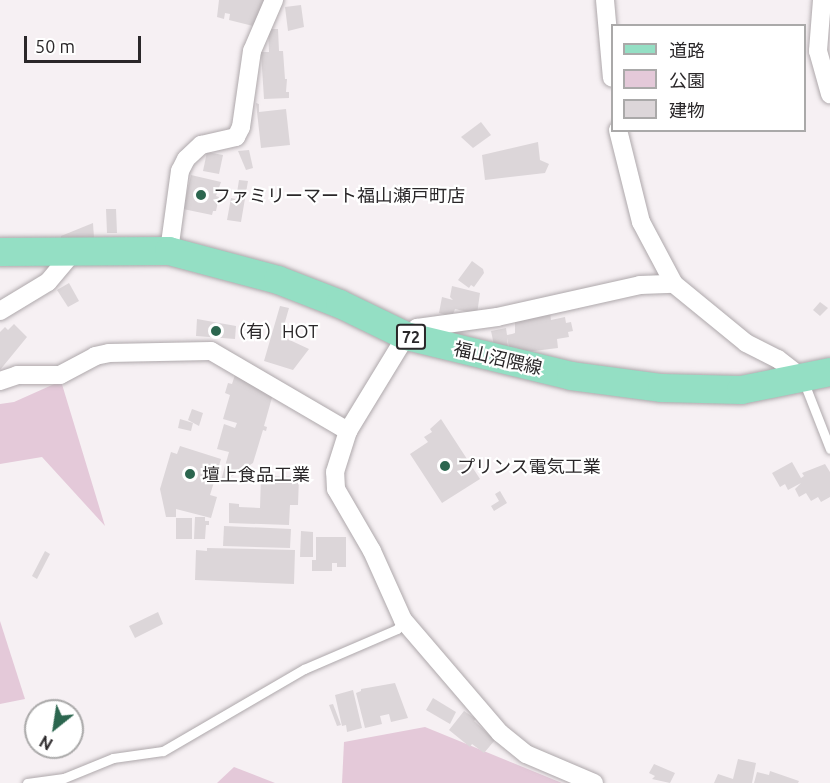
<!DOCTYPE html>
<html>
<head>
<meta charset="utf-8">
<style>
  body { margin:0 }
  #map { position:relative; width:830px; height:783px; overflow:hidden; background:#f6f0f3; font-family:Ubuntu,"Noto Sans JP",sans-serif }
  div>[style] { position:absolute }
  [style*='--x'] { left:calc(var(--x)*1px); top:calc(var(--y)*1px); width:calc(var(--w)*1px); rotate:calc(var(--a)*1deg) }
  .green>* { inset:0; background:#e4c9d9 }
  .building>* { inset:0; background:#dcd6d9 }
  .roads { filter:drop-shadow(0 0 2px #aea8ab) drop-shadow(0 0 2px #aea8ab) }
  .service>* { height:9px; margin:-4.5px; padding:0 4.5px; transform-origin:4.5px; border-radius:4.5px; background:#fff }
  .minor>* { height:18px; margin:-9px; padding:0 9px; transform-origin:9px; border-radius:9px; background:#fff }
  .primary>* { height:28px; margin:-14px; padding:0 14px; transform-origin:14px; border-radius:14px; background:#94dfc4 }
  .dots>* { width:16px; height:16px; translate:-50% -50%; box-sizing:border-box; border:3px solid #fff; border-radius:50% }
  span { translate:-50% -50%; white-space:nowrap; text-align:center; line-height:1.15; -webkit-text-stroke:4.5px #fff; paint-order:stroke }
  .shield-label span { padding:2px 4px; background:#fff; border:2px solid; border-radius:4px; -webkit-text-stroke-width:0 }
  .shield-label { font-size:16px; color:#2a2729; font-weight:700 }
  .poi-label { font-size:18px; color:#2a2729 }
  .left { translate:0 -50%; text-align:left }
  .street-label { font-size:18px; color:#2a2729 }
  .legend { position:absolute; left:611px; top:24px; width:195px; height:108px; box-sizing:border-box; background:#fff; border:2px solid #aaa9a9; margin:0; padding:8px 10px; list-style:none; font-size:18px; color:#2a2729 }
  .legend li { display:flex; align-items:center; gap:12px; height:30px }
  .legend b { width:30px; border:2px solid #aaa9a9 }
  .north { position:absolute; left:24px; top:699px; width:60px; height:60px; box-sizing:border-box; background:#fff; border:2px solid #aaa9a9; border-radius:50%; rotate:210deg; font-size:16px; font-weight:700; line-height:24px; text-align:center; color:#2a2729 }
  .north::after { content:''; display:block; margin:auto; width:21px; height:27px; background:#2c664f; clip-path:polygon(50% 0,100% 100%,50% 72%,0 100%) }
  .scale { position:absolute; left:24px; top:36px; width:117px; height:27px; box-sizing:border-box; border:3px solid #2a2729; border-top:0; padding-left:8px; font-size:18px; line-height:21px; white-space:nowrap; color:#2a2729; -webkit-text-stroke:4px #fff; paint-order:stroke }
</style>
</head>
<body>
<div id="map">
  <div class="green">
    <i style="clip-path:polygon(61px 381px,105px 526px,42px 457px,0 464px,0 404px,14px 402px)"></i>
    <i style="clip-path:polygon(0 621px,25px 699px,0 704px)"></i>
    <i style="clip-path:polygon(425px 727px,562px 783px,342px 783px,344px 742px)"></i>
    <i style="clip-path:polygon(234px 767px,275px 783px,217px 783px)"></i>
  </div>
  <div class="building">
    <i style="clip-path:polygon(219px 0,265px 0,253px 26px,229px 20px,230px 14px,225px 13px,224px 19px,217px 17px)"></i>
    <i style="clip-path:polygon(301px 5px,304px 27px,288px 31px,285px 7px)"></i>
    <i style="clip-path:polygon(268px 29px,278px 29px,279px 51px,283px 51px,285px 79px,287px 79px,286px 92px,289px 92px,289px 98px,264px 99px,261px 52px,269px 52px)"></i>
    <i style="clip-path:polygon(256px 103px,259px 104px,259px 112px,286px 109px,290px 145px,261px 148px)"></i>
    <i style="clip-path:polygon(481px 122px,491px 135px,473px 148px,461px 137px)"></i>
    <i style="clip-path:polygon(538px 142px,540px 160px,549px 164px,545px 173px,485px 180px,482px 155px)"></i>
    <i style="clip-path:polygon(249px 150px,253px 168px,246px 170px,238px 151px)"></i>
    <i style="clip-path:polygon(207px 152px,223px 155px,219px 174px,203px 171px)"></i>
    <i style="clip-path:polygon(191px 175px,221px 182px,216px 196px,219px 197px,216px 211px,213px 211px,212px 215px,183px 209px)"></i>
    <i style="clip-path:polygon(239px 180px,248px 181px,241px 222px,227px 220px,231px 198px,236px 199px)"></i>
    <i style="clip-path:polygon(106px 209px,116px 209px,117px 233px,107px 233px)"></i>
    <i style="clip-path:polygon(93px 223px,94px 238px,61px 240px,61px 236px)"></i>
    <i style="clip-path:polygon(472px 261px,483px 269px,484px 273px,474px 287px,471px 285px,469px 288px,458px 280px)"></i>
    <i style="clip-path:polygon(69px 283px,79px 301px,68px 307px,57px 290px)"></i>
    <i style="clip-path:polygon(452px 286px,480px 293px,477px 314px,455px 309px,453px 314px,450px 316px,439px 313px,442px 297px,453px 300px,450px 297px)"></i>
    <i style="clip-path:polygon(820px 302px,828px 308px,820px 316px,813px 310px)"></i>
    <i style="clip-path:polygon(280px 306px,289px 308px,281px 336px,309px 349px,293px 370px,264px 361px)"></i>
    <i style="clip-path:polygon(550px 312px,551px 320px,565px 317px,566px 323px,571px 322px,573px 331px,568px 332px,569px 337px,557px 339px,558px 348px,518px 353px,517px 348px,509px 347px,507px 338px,508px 347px,495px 350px,491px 331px,506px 328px,507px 335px,512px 334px,515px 333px,515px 320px)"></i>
    <i style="clip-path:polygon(197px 319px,236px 326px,235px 339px,196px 336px)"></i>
    <i style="clip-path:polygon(14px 324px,27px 337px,0 370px,0 332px,5px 327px,8px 330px)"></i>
    <i style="clip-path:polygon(235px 375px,273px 394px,264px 426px,267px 427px,266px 431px,263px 430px,253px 463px,220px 484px,229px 452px,217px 449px,224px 424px,235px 428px,237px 423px,223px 419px,230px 395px,225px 393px,228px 383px,232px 384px)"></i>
    <i style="clip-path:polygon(192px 409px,203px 413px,199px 426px,188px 420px)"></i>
    <i style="clip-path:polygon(180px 419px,193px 423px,191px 431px,178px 428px)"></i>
    <i style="clip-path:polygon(441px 419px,480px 479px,442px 503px,410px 454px,428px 442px,424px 437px,432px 432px,430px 429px)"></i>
    <i style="clip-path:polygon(180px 446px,221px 459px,210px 495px,217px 497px,211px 518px,176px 509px,176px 517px,166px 517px,160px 489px,171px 452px,177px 454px)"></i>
    <i style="clip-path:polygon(792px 462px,801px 478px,804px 476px,802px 473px,825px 464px,830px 472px,830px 497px,821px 502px,818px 497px,811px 501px,806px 493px,799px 497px,795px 489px,801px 483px,788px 490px,785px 484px,780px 487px,772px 473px)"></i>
    <i style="clip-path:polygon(261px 476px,299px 477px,298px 505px,290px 505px,289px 525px,229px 523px,229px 503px,239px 504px,239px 507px,260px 508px)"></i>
    <i style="clip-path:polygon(500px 491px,507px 503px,494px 511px,491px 506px,499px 501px,495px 494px)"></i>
    <i style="clip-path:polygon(195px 517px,205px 517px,205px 521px,209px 521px,209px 525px,206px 525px,205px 539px,194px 539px)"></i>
    <i style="clip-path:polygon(176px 518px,192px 518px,192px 539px,176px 539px)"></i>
    <i style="clip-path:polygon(224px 526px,291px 529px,290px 548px,223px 546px)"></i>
    <i style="clip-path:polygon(301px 531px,313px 532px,313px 557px,300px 557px)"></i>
    <i style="clip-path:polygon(316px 537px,346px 537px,346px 567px,337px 567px,337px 563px,332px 563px,332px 571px,312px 571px,312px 560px,316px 560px)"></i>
    <i style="clip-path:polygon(207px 548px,295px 550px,294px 584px,195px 580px,196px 550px,207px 551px)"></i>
    <i style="clip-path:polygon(45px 551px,50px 554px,37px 579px,32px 576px)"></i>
    <i style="clip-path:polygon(158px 612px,163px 624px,135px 638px,129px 626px)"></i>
    <i style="clip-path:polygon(395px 683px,408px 718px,391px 722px,389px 714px,380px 716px,382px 724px,365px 728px,356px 693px,361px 691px,361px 689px)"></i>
    <i style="clip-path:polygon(353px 690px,362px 728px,347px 732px,346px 725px,342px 726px,335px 695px)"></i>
    <i style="clip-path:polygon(433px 698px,456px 712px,450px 724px,426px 710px)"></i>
    <i style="clip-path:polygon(333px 704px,341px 725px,337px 726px,329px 705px)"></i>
    <i style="clip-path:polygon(464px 711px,476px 719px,474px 721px,495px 740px,484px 753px,472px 744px,470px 747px,449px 730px)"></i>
    <i style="clip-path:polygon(738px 759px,756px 763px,752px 783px,714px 783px,718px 774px,733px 779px)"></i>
    <i style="clip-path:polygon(654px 764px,675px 773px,670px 783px,652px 779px,655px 776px,649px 773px)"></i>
    <i style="clip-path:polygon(770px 771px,799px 781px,798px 783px,754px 783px,757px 772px,769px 775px)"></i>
  </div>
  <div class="roads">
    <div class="service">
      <i style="--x:803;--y:380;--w:74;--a:68.6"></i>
      <i style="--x:27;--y:783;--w:37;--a:-8"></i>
      <i style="--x:64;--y:778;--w:53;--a:-22.2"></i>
      <i style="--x:113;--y:758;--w:50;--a:-8"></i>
      <i style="--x:163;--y:751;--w:163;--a:-30.2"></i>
      <i style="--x:304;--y:669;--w:101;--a:-23.3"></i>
      <i style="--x:397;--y:629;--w:11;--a:-56"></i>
    </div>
    <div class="minor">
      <i style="--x:605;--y:0;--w:78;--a:84.9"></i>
      <i style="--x:822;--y:0;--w:51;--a:94.5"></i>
      <i style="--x:818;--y:51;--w:45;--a:74.4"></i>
      <i style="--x:618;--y:130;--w:95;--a:76"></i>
      <i style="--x:641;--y:222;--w:70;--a:62"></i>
      <i style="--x:674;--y:284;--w:93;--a:39.3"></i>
      <i style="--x:746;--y:343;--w:36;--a:27"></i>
      <i style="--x:778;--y:359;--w:31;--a:38"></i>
      <i style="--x:169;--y:251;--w:81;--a:-82.2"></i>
      <i style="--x:180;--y:171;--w:13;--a:-63"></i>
      <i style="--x:186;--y:159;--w:21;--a:-43"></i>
      <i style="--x:201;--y:145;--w:36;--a:-13"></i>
      <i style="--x:236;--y:137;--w:11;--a:-63"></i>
      <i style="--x:241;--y:127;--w:77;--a:-81.8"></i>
      <i style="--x:252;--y:51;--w:56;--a:-66.7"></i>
      <i style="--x:0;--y:311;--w:56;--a:-31.1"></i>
      <i style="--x:48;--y:282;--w:39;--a:-50"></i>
      <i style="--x:0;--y:381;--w:18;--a:-19"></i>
      <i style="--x:17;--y:375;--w:43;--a:0"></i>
      <i style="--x:60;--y:375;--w:40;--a:-28"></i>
      <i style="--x:95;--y:356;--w:14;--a:-12"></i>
      <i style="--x:109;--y:353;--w:102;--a:-1.1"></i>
      <i style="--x:211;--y:351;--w:159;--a:30.3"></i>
      <i style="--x:594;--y:783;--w:74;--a:-156.9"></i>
      <i style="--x:526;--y:754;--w:33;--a:-141"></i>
      <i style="--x:500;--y:733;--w:149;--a:-130.6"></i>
      <i style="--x:403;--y:620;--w:76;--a:-114.2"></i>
      <i style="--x:372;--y:551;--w:72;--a:-120.1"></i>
      <i style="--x:336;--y:489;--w:17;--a:-93"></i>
      <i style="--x:335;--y:472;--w:43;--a:-72.4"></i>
      <i style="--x:348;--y:431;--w:111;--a:-58.6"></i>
      <i style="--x:406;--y:336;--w:14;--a:-36"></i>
      <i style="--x:417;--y:328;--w:81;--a:-7.8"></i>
      <i style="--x:497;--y:317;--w:147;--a:-12.6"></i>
      <i style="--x:640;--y:285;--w:34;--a:-2"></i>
    </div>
    <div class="primary">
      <i style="--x:0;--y:252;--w:169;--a:-0.3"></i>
      <i style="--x:169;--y:251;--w:113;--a:14.9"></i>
      <i style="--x:278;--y:280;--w:66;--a:21.2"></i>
      <i style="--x:340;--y:304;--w:73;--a:25.9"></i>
      <i style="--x:406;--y:336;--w:170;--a:13.6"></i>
      <i style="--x:571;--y:376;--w:92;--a:7.5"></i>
      <i style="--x:662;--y:388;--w:79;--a:1.5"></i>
      <i style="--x:741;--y:390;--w:91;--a:-11.4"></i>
    </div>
  </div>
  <div class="dots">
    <i style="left:201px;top:195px;background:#2c664f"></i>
    <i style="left:216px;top:331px;background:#2c664f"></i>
    <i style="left:445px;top:466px;background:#2c664f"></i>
    <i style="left:190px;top:474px;background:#2c664f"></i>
  </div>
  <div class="shield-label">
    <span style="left:411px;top:337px">72</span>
  </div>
  <div class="poi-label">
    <span class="left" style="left:213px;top:195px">ファミリーマート福山瀬戸町店</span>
    <span class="left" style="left:228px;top:331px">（有）HOT</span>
    <span class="left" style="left:457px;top:466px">プリンス電気工業</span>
    <span class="left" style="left:202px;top:474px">壇上食品工業</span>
  </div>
  <div class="street-label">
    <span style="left:498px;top:358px;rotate:13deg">福山沼隈線</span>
  </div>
  <ul class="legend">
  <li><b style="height:8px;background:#94dfc4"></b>道路</li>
  <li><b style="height:16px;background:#e4c9d9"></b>公園</li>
  <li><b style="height:16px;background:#dcd6d9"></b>建物</li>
  </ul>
  <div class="north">N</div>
  <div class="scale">50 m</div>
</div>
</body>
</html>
